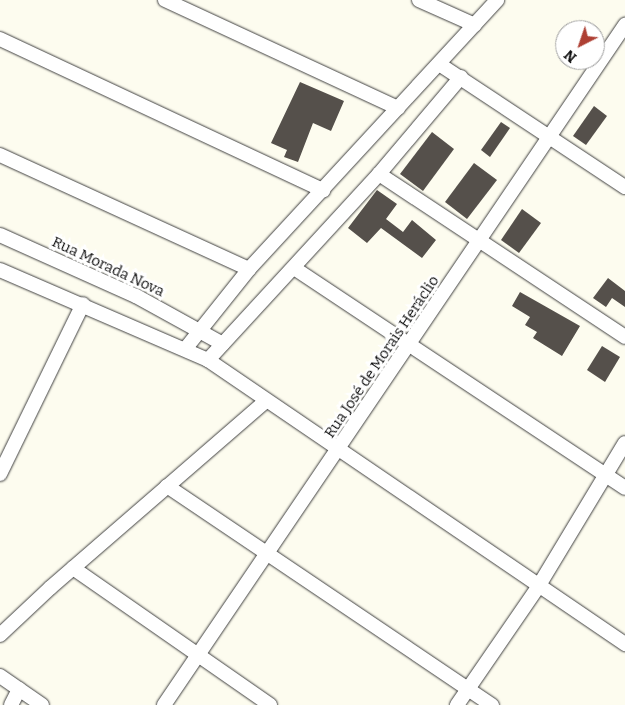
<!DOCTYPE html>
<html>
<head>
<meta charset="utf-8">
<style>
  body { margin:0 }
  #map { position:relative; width:625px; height:705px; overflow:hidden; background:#fdfcef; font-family:Bitter,serif }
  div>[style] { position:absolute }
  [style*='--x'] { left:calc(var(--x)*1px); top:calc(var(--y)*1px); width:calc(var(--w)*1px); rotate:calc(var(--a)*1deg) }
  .building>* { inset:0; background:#55504b }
  .roads { filter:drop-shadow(0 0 1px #404040) drop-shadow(0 0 1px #404040) }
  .street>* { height:14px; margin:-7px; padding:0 7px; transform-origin:7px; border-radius:7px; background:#fff }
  span { translate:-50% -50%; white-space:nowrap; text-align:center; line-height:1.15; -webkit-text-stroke:5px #fff; paint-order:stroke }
  .street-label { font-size:15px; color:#0d0d0d }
  .north { position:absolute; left:555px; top:20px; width:50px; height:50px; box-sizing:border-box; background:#fff; border:1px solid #9e9e9e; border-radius:50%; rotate:221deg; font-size:14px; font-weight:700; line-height:20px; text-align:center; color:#0d0d0d }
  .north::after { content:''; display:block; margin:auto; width:18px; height:22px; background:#ae4034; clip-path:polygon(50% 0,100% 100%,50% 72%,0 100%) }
</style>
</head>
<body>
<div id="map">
  <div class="building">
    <i style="clip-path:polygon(300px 82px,344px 101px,331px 131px,313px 123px,298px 162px,284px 157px,287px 150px,271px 143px)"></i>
    <i style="clip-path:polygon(594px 106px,607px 116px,586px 145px,573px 136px)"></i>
    <i style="clip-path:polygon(501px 122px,510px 128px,490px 157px,481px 150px)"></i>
    <i style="clip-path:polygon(432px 132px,454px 149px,423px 191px,400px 174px)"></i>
    <i style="clip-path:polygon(474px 163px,497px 180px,467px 219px,445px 202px)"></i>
    <i style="clip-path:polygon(377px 190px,397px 204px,386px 219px,403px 232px,412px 220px,436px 240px,422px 258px,381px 228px,367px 243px,348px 228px)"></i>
    <i style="clip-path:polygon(522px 209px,541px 223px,519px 253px,501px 240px)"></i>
    <i style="clip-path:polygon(608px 278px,625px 291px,625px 307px,612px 298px,606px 307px,593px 298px)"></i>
    <i style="clip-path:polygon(520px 292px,580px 326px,562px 356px,533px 338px,537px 332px,525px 325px,530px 317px,512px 306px)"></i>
    <i style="clip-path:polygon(602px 346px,620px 357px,605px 382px,587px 370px)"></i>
  </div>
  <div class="roads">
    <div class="street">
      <i style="--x:165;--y:0;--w:257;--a:24.9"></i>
      <i style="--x:419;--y:0;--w:61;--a:24.1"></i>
      <i style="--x:0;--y:39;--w:357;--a:25.1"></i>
      <i style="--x:439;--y:64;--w:223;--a:33.5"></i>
      <i style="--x:0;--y:155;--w:274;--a:24.6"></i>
      <i style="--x:379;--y:174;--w:295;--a:33.5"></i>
      <i style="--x:0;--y:235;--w:149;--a:24.2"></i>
      <i style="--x:136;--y:296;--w:99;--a:28.9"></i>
      <i style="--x:294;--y:268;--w:397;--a:33.6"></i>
      <i style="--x:0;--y:270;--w:227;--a:23.4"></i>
      <i style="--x:208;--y:360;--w:505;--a:34.26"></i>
      <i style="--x:186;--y:348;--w:101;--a:-51.4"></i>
      <i style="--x:249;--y:269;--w:366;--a:-47.3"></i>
      <i style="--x:208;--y:360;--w:253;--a:-47.4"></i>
      <i style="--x:379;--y:174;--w:127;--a:-49.8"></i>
      <i style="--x:0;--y:474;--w:189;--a:-64"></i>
      <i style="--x:167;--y:486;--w:392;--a:34"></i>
      <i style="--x:73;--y:568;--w:240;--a:34.8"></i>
      <i style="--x:0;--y:635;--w:69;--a:-43.2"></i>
      <i style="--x:50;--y:588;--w:284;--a:-40.9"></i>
      <i style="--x:0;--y:676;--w:51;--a:34.6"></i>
      <i style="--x:11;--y:705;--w:18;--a:-63"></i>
      <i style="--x:164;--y:705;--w:822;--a:-55.87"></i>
      <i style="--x:457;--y:705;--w:143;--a:-55.5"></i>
      <i style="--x:538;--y:587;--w:168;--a:-58.9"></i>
    </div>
  </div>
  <div class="street-label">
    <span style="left:108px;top:267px;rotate:25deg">Rua Morada Nova</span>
    <span style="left:382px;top:357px;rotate:-56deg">Rua José de Morais Heráclio</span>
  </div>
  <div class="north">N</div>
</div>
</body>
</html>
